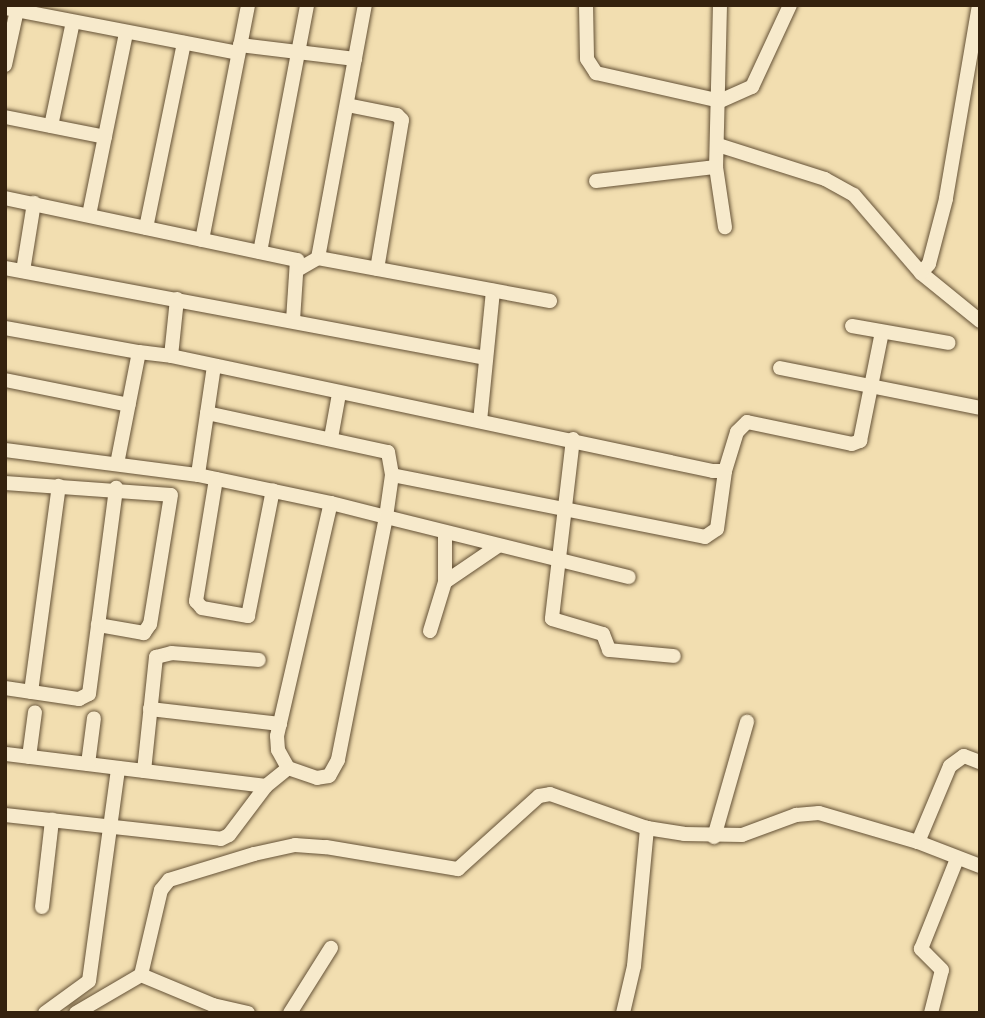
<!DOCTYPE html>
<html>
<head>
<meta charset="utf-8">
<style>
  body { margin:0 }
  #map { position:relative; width:985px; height:1018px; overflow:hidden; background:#f2deb0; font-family:"IM FELL French Canon",serif }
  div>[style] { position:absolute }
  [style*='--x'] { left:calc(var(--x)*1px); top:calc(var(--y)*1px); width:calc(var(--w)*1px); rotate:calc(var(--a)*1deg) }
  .roads { filter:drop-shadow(0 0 2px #645136) drop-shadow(0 0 2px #645136) }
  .minor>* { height:14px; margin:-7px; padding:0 7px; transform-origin:7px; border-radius:7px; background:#f7eacc }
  span { translate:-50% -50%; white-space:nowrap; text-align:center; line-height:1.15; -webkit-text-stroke:5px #f7eacc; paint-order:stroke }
  .frame { position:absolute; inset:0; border:7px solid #35220e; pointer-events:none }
</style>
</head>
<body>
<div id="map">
  <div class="roads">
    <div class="minor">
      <i style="--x:586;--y:5;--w:54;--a:88.9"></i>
      <i style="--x:587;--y:59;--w:17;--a:57"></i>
      <i style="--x:596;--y:73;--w:127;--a:12.7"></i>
      <i style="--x:720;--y:101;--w:35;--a:-24"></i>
      <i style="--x:752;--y:87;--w:90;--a:-65.1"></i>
      <i style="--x:720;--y:5;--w:162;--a:91.4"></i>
      <i style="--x:716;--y:167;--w:61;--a:81.5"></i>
      <i style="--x:979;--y:5;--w:197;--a:99.7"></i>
      <i style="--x:946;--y:199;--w:67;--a:104.7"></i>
      <i style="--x:929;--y:264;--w:12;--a:132"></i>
      <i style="--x:921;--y:273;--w:76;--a:39.1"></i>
      <i style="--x:5;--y:8;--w:237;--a:10.9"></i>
      <i style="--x:240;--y:45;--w:116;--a:6.9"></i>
      <i style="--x:5;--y:65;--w:56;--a:-77.7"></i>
      <i style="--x:347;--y:105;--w:51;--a:11.3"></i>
      <i style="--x:397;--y:115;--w:7;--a:45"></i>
      <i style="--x:402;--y:120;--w:151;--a:99.5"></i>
      <i style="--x:5;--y:117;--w:102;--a:11.3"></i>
      <i style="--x:51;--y:126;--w:106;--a:-78.1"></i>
      <i style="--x:718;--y:145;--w:112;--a:17.6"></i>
      <i style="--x:825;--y:179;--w:33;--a:29"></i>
      <i style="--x:854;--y:195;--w:103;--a:49.3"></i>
      <i style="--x:596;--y:181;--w:121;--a:-6.7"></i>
      <i style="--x:5;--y:198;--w:299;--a:12"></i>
      <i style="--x:297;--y:260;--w:60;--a:93.8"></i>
      <i style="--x:89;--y:215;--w:186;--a:-78.5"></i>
      <i style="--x:146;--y:228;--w:189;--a:-78.4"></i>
      <i style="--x:202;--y:240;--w:239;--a:-78.9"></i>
      <i style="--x:260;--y:252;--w:251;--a:-79.2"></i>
      <i style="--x:318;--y:258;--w:257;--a:-79.5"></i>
      <i style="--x:5;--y:268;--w:487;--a:10.6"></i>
      <i style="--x:299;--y:269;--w:22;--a:-30"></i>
      <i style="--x:318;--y:258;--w:236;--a:10.5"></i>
      <i style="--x:23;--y:271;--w:69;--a:-80.8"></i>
      <i style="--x:177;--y:299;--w:57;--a:96"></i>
      <i style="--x:171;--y:356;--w:554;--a:11.98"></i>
      <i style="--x:713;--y:471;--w:12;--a:0"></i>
      <i style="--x:725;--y:471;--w:41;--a:-72.9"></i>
      <i style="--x:737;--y:432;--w:14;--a:-45"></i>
      <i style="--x:747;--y:422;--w:107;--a:11.8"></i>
      <i style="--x:852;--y:444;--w:9;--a:-21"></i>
      <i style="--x:860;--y:441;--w:111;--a:-78.6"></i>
      <i style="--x:852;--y:326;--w:98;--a:9.9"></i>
      <i style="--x:5;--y:328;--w:136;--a:10.2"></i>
      <i style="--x:214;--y:366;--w:110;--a:98.4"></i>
      <i style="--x:198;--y:475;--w:136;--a:11.9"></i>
      <i style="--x:331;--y:503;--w:57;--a:14.3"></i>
      <i style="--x:386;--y:517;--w:248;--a:101.2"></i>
      <i style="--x:338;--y:760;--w:18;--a:119"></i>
      <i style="--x:329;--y:776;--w:12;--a:171"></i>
      <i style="--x:317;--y:778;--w:31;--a:-161"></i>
      <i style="--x:288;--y:768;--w:21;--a:-119"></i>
      <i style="--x:278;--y:750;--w:14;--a:-94"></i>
      <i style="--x:277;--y:736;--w:239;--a:-77"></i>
      <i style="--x:780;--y:368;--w:204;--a:11.3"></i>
      <i style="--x:5;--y:380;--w:126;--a:11.4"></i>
      <i style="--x:207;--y:413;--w:185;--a:12.2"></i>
      <i style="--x:388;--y:452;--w:23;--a:80"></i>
      <i style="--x:392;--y:475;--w:42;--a:98.1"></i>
      <i style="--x:386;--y:517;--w:250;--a:13.9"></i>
      <i style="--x:480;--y:421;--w:131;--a:-84.3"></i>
      <i style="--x:331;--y:438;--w:45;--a:-79.7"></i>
      <i style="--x:573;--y:439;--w:181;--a:96.7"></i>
      <i style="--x:552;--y:619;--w:53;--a:16.4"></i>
      <i style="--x:603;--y:634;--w:17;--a:69"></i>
      <i style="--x:609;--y:650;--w:65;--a:5.3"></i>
      <i style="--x:5;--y:450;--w:195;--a:7.4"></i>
      <i style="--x:117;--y:464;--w:114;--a:-78.9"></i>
      <i style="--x:139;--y:352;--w:32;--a:7"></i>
      <i style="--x:392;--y:475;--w:319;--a:11.2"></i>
      <i style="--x:705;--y:537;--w:14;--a:-34"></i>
      <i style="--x:717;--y:529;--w:59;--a:-82.1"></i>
      <i style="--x:216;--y:479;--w:124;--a:99.3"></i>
      <i style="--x:196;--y:601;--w:9;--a:49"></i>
      <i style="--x:202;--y:608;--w:47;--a:9.9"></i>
      <i style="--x:248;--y:616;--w:128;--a:-78.8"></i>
      <i style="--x:5;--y:483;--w:166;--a:4.1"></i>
      <i style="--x:171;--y:495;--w:131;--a:99.2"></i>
      <i style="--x:150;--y:624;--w:11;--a:124"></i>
      <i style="--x:144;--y:633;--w:47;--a:-170.1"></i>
      <i style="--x:445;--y:582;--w:64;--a:-34.2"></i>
      <i style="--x:430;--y:631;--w:51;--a:-73"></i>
      <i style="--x:445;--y:582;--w:49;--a:-90"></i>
      <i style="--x:5;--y:688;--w:75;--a:8.5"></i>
      <i style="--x:79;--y:699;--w:11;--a:-27"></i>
      <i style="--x:89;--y:694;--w:208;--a:-82.5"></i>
      <i style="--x:31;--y:692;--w:208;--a:-82.3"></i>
      <i style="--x:150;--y:709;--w:131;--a:6.6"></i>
      <i style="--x:6;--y:754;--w:262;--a:7"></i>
      <i style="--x:29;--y:757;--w:45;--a:-82.4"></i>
      <i style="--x:88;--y:764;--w:46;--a:-82.6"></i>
      <i style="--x:144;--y:771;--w:115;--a:-84"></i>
      <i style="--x:156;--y:657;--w:16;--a:-14"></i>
      <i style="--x:172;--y:653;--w:87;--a:4.6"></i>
      <i style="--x:5;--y:815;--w:217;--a:6.3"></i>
      <i style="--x:221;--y:839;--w:9;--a:-27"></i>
      <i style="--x:229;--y:835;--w:61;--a:-52.9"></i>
      <i style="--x:266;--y:786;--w:28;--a:-39"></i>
      <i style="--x:714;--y:837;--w:120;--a:-74"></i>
      <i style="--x:918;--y:842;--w:66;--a:21.2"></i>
      <i style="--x:42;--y:907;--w:88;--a:-83.4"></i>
      <i style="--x:141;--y:975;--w:78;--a:22.6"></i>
      <i style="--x:213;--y:1005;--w:36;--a:13"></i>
      <i style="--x:45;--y:1013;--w:54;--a:-36"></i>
      <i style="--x:89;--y:981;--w:215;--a:-82.2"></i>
      <i style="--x:76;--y:1013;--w:75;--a:-30.3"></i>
      <i style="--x:141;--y:975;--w:87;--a:-76.8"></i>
      <i style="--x:161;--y:890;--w:13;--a:-51"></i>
      <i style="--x:169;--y:880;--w:89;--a:-17"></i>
      <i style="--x:254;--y:854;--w:42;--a:-12.4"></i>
      <i style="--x:295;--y:845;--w:31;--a:4"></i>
      <i style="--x:326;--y:847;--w:134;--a:9.5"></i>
      <i style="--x:458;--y:869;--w:109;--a:-42"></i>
      <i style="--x:539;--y:796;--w:11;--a:-10"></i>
      <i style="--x:550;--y:794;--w:103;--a:19.3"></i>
      <i style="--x:647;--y:828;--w:37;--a:9"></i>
      <i style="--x:684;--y:834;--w:58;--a:1"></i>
      <i style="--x:742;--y:835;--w:58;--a:-20.3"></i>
      <i style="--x:796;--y:815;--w:23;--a:-5"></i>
      <i style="--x:819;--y:813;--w:103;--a:16.3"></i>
      <i style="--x:918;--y:842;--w:82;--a:-67.2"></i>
      <i style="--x:950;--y:766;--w:17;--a:-36"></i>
      <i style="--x:964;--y:756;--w:17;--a:21"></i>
      <i style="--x:290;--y:1013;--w:77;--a:-57.8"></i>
      <i style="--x:623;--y:1013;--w:48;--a:-76.8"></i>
      <i style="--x:634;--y:966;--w:139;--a:-84.6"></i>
      <i style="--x:931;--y:1013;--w:44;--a:-75.7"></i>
      <i style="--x:942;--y:970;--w:30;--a:-135"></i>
      <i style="--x:921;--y:949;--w:97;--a:-68.2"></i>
    </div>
  </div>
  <div class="frame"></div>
</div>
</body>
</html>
